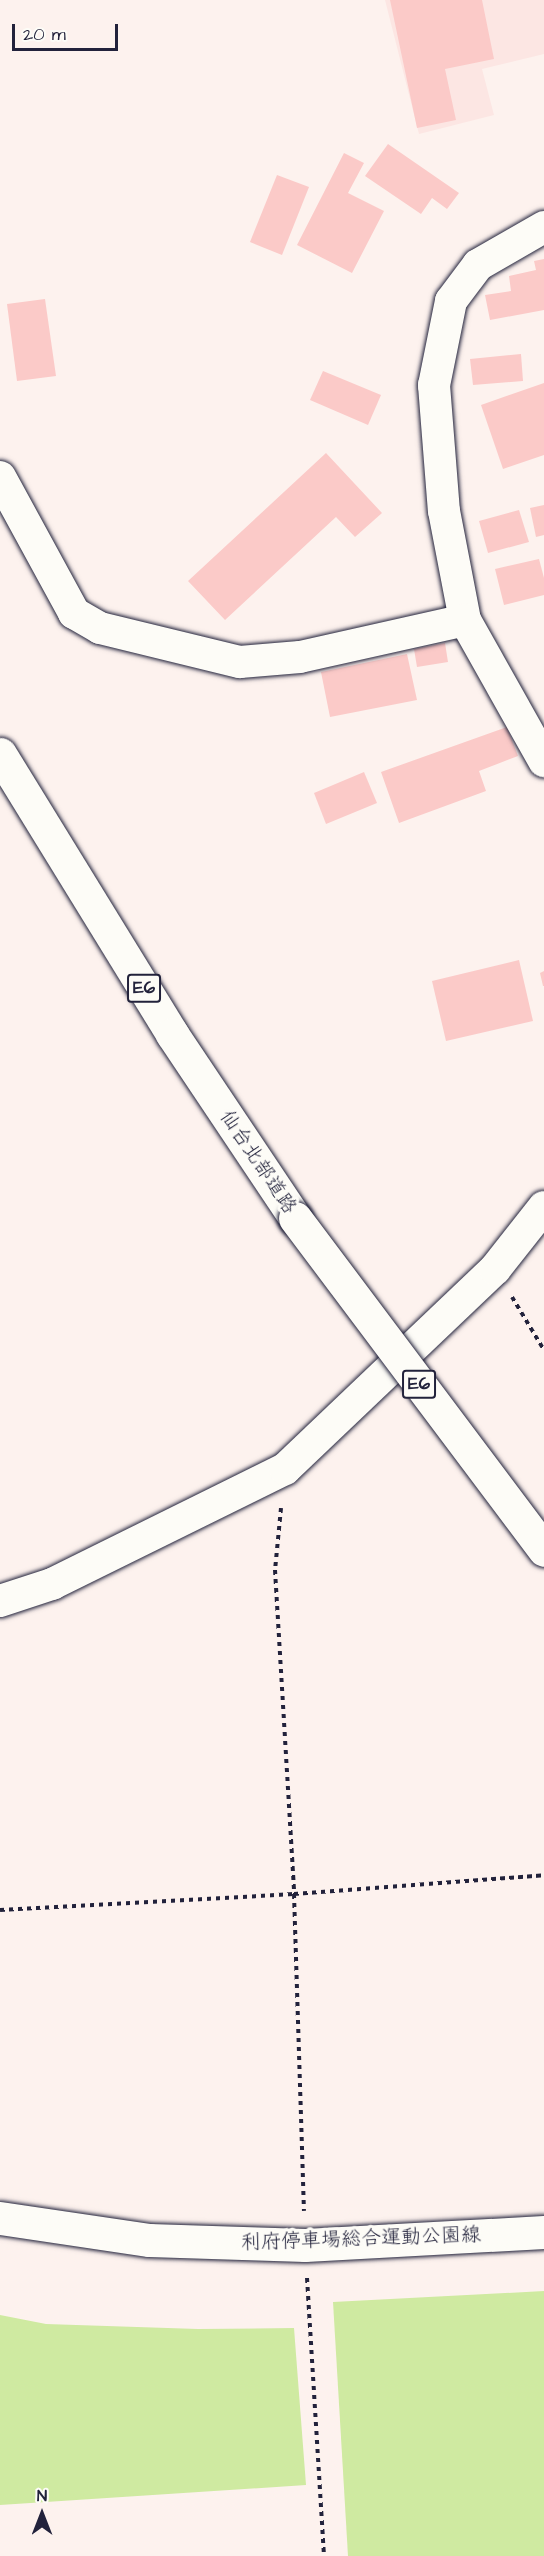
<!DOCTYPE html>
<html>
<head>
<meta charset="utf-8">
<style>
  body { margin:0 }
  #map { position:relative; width:544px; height:2556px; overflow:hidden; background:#fdf2ee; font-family:"Architects Daughter","Klee One",sans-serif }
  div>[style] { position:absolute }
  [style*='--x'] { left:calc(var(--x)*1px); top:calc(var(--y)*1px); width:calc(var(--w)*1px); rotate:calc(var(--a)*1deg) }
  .built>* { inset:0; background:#fce6e3 }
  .green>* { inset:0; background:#cfeaa1 }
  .building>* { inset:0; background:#fbcac8 }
  .path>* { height:4px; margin-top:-2px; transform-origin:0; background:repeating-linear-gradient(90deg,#22223b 0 4.5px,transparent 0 9px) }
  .roads { filter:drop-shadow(0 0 2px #22223b) drop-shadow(0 0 2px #22223b) }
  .street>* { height:32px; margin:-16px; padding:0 16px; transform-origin:16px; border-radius:16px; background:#fdfcf7 }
  .secondary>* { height:33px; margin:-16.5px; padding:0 16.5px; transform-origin:16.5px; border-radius:16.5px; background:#fdfcf7 }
  .highway>* { height:33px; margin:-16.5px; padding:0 16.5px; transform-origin:16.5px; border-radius:16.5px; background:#fdfcf7 }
  .bridges { filter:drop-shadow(0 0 2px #22223b) drop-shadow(0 0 2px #22223b) }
  .highway-bridge>* { height:33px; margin:-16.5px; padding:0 16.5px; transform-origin:16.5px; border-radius:16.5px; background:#fdfcf7 }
  span { translate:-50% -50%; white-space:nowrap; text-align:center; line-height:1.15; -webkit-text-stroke:6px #fdfcf7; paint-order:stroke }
  .shield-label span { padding:2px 4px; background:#fdfcf7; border:2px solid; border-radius:4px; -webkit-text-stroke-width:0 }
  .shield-label { font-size:18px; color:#22223b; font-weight:700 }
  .street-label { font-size:20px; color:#22223b }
  .north { position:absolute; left:12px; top:2484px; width:60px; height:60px; -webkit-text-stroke:4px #fdfcf7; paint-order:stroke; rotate:0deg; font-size:16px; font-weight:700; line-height:24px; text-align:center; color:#22223b }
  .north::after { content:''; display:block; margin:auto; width:21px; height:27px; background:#22223b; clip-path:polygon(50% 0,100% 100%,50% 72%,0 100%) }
  .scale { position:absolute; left:12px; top:24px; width:106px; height:27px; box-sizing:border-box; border:3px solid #22223b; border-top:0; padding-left:8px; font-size:18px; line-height:21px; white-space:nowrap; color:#22223b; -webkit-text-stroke:4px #fdfcf7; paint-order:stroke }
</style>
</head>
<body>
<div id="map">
  <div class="built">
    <i style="clip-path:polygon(385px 0,544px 0,544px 54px,482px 69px,494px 115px,419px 134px)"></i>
  </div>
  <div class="green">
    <i style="clip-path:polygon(544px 2291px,544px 2556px,348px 2556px,333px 2302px)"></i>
    <i style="clip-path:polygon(0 2315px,46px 2324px,198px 2329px,294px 2328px,306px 2485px,0 2505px)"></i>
  </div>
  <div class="building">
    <i style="clip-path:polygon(390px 0,482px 0,494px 59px,445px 69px,456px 120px,417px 128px)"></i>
    <i style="clip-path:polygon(388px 144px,459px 193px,447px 209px,432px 198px,421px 214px,365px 176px)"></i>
    <i style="clip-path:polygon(344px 153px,364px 163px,348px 193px,384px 211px,352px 273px,297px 245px)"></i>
    <i style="clip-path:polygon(277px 175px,309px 187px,282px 255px,250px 242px)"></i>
    <i style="clip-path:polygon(544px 259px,544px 310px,490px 320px,485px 295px,511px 291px,509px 276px,536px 270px,534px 261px)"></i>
    <i style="clip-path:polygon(45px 299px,56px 376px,17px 381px,7px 304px)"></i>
    <i style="clip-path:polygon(521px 354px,523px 381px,473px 385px,470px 359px)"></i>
    <i style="clip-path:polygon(323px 371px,381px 395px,368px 425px,310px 400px)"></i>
    <i style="clip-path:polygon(544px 383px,544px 455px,503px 469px,481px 405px)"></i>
    <i style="clip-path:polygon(326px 453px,382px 513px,355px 537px,336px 517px,225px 620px,188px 581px)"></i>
    <i style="clip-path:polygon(544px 505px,544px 535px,536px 537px,530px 508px)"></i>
    <i style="clip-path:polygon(519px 510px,529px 542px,488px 553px,479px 521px)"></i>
    <i style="clip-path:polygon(539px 559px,544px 578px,544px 595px,504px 605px,495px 569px)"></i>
    <i style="clip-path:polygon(445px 643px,448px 662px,417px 667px,414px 649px)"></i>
    <i style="clip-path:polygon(407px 654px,417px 700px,330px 717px,321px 672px)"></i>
    <i style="clip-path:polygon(507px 727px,518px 756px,479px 771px,486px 791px,399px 823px,381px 772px)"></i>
    <i style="clip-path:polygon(364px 772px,377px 803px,326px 824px,314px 793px)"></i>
    <i style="clip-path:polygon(519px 960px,533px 1021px,446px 1041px,432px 981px)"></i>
    <i style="clip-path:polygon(544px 971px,544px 986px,543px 986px,540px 973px)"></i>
  </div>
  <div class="path">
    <i style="--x:512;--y:1297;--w:62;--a:58.9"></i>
    <i style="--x:281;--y:1508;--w:62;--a:95.5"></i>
    <i style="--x:275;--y:1570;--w:325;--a:86.6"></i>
    <i style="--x:294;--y:1894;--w:317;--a:88.2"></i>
    <i style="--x:0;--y:1910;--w:294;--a:-3.1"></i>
    <i style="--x:294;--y:1894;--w:251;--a:-4.3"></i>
    <i style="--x:307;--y:2278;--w:279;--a:86.5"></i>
  </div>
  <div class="roads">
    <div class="street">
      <i style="--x:544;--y:227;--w:76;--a:150.1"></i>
      <i style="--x:478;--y:265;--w:45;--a:126.9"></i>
      <i style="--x:451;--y:301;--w:86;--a:101.4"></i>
      <i style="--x:434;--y:385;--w:126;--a:85.5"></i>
      <i style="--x:444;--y:511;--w:111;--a:79.1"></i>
      <i style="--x:465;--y:620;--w:162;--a:60.7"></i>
      <i style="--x:0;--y:477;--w:155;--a:61.4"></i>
      <i style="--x:74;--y:613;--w:30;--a:30"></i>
      <i style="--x:100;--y:628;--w:144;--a:13.7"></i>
      <i style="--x:240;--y:662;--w:60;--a:-4.8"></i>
      <i style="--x:300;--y:657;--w:169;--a:-12.6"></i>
      <i style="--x:0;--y:1601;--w:55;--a:-18.1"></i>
      <i style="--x:52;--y:1584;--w:260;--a:-26.3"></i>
      <i style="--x:285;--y:1469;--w:290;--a:-43.6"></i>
      <i style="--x:495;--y:1269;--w:79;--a:-51.7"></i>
    </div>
    <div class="secondary">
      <i style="--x:0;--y:2218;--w:151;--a:8.4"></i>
      <i style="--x:149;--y:2240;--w:156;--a:1.8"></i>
      <i style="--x:305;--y:2245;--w:239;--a:-3.1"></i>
    </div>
    <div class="highway">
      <i style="--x:0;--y:754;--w:329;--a:58.4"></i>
      <i style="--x:172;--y:1034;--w:221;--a:56.2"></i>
    </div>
  </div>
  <div class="bridges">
    <div class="highway-bridge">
      <i style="--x:295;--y:1218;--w:415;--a:53.1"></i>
    </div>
  </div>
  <div class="shield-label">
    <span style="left:144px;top:988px">E6</span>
    <span style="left:419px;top:1384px">E6</span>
  </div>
  <div class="street-label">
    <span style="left:258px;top:1162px;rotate:56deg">仙台北部道路</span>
    <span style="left:361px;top:2239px;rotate:-2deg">利府停車場総合運動公園線</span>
  </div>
  <div class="north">N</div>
  <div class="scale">20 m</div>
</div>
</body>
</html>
